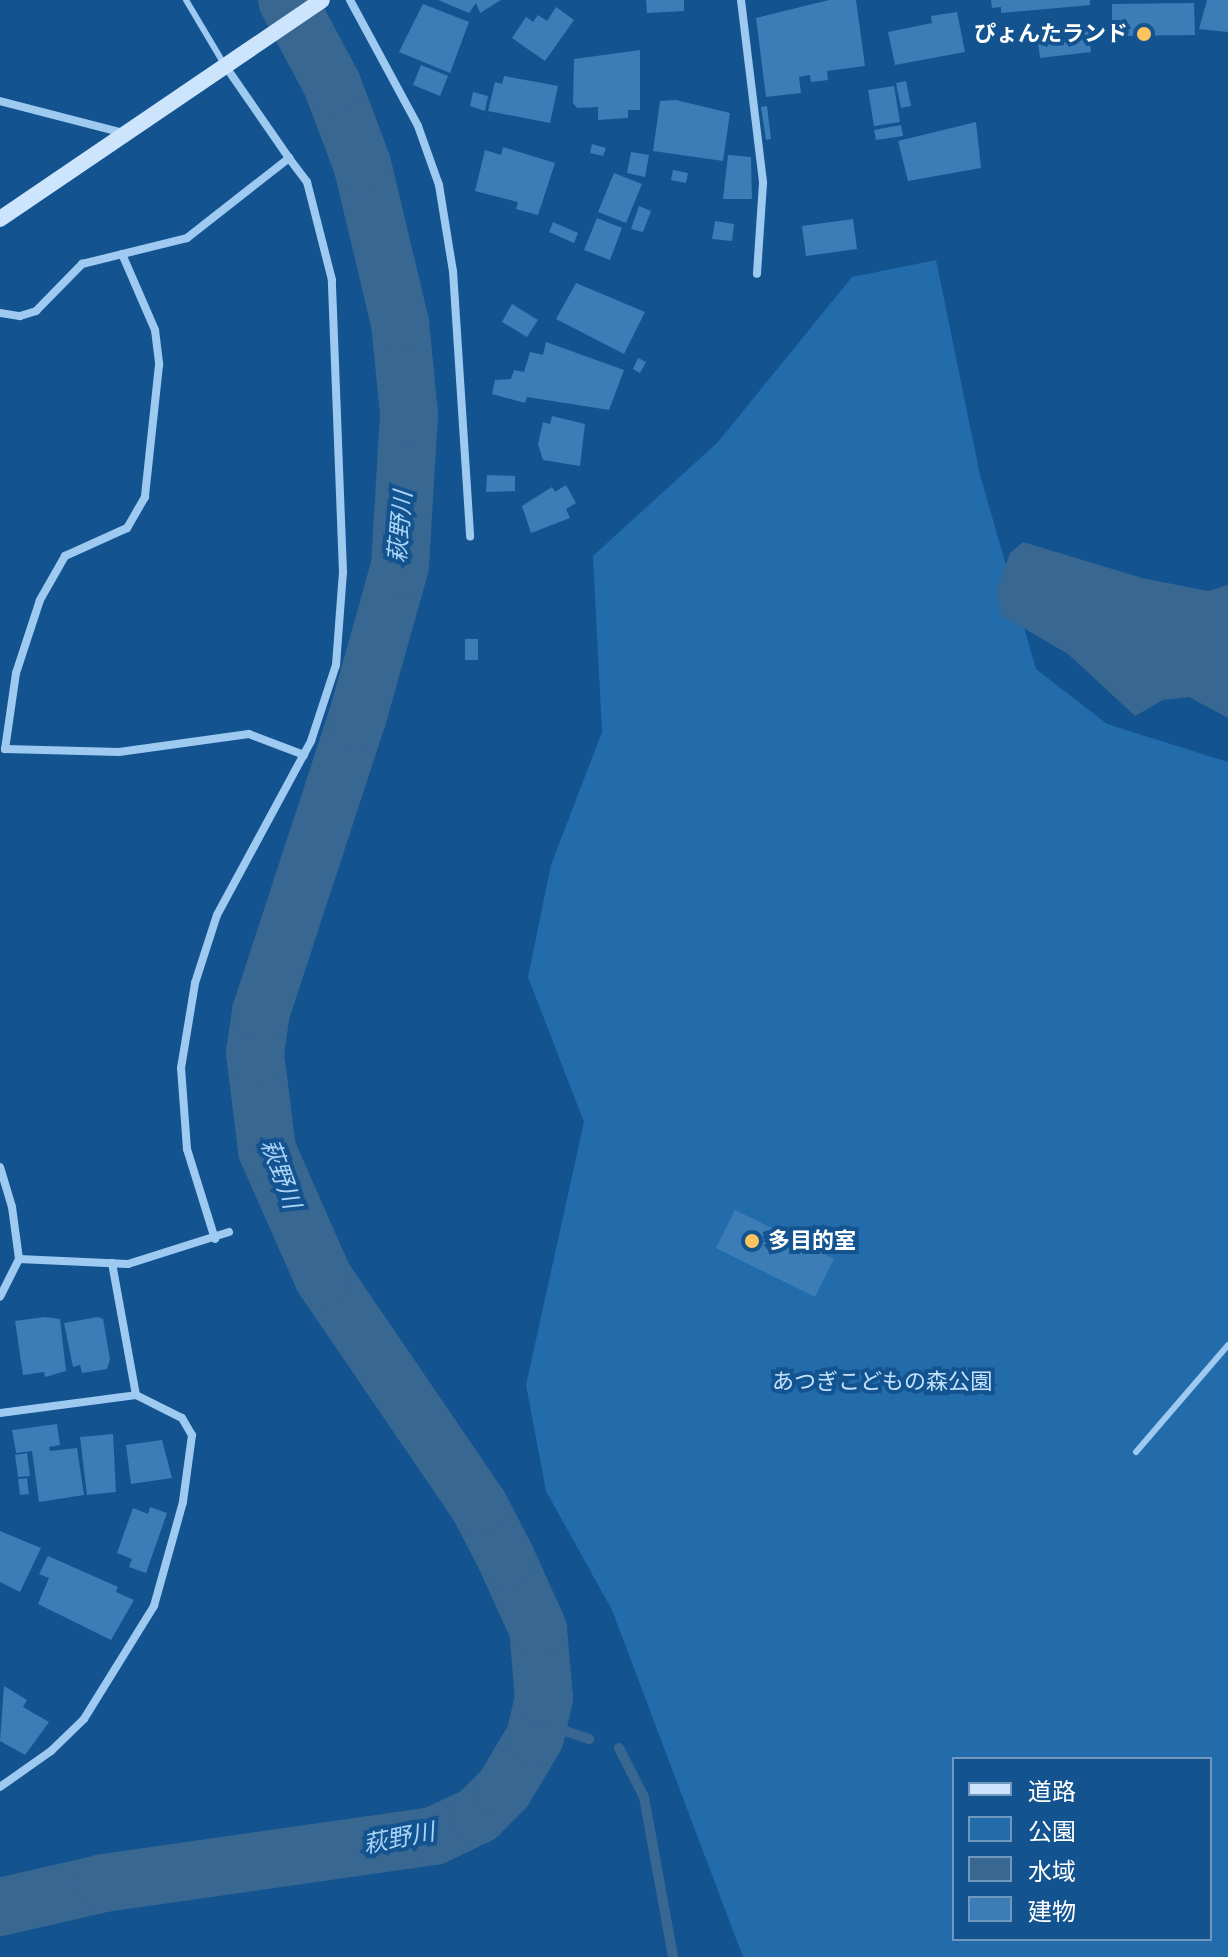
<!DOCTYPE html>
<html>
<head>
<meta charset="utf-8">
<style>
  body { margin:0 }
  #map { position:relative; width:1228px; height:1957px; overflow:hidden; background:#13538f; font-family:Roboto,"Noto Sans JP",sans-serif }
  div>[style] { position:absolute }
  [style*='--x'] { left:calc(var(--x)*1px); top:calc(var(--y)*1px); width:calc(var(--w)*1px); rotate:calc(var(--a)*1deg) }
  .green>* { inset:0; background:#226cac }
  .water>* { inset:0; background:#386792 }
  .stream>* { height:10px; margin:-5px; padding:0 5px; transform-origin:5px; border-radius:5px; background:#386792 }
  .river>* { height:58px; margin:-29px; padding:0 29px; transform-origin:29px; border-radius:29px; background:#386792 }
  .building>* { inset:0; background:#3c7db8 }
  .lane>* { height:6px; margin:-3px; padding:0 3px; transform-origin:3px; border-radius:3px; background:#9ecaf1 }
  .street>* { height:8px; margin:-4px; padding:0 4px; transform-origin:4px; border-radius:4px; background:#9ecaf1 }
  .secondary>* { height:16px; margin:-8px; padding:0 8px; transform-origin:8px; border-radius:8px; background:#cce5fc }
  .dots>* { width:22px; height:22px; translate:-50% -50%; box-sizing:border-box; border:4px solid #13538f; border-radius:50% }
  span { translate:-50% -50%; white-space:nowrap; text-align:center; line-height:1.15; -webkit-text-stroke:8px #13538f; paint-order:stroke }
  .poi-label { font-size:22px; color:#fff; font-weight:700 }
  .right { translate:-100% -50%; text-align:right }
  .left { translate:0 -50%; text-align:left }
  .park-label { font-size:22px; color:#c4e2fc }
  .water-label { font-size:24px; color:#a9d4f8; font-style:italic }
  .legend { position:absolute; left:952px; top:1757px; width:260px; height:184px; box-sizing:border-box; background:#13538f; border:2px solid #7198bc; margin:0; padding:10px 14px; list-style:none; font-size:24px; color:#fff }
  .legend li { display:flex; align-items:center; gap:16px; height:40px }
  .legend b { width:40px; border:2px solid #7198bc }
</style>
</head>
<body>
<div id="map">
  <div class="green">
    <i style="clip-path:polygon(evenodd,936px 260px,980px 475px,1036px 669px,1107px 724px,1228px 762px,1228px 1957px,743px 1957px,612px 1610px,546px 1491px,526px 1385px,584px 1122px,528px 977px,551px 865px,602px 732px,593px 556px,718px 442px,852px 277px,936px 260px,954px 1759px,1210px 1759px,1210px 1939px,954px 1939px,954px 1759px)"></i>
  </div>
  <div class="water">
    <i style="clip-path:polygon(1023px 542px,1142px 578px,1208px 591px,1228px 585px,1228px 718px,1189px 697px,1163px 700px,1135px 716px,1068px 654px,1001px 615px,997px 590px,1010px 553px)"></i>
  </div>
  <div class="stream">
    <i style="--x:539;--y:1722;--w:53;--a:18.8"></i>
    <i style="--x:619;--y:1748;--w:55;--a:63"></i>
    <i style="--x:644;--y:1797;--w:163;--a:79.7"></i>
  </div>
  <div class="river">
    <i style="--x:0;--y:1907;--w:107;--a:-13"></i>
    <i style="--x:104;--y:1883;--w:333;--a:-8.1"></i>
    <i style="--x:434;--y:1836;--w:49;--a:-25.5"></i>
    <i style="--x:478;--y:1815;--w:37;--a:-45"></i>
    <i style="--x:504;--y:1789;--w:61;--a:-59.2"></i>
    <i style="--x:535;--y:1737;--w:40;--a:-77"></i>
    <i style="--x:544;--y:1698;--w:69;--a:-95"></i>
    <i style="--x:538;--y:1629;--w:78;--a:-114.3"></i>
    <i style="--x:506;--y:1558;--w:59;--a:-117.4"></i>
    <i style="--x:479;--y:1506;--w:277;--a:-124.3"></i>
    <i style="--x:323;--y:1277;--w:139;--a:-113.8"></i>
    <i style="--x:267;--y:1150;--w:98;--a:-97.1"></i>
    <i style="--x:255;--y:1053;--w:41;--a:-81.7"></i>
    <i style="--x:261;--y:1012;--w:308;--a:-71.9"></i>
    <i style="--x:357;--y:719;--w:159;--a:-74.3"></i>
    <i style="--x:400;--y:566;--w:152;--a:-86.6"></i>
    <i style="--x:409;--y:414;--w:91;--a:-95.6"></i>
    <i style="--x:400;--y:323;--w:163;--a:-103.4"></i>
    <i style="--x:362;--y:164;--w:85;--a:-110.6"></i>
    <i style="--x:332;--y:84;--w:95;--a:-118.2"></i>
  </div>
  <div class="building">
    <i style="clip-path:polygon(438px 0,501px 0,480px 13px,476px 3px,469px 13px)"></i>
    <i style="clip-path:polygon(646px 0,684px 0,684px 11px,647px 13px)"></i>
    <i style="clip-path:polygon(829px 0,856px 0,865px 66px,827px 71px,828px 80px,811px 82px,810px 75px,799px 77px,801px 93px,766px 97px,756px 18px)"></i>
    <i style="clip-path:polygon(991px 0,1090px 0,1090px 5px,1001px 13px,1001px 7px,992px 8px)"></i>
    <i style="clip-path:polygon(1207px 0,1228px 0,1228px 32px,1199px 29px)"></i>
    <i style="clip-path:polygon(1194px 3px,1195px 35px,1112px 36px,1112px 4px)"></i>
    <i style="clip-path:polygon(423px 4px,469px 22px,450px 73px,399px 52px)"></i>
    <i style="clip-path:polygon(556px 7px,574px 20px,545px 61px,512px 38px,526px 17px,533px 22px,538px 15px,547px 21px)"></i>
    <i style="clip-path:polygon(957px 12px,965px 52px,895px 65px,888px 32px,932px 23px,931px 16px)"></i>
    <i style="clip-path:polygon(1088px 29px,1091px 52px,1040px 58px,1037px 35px)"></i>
    <i style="clip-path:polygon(640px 50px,640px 110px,628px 110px,628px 118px,598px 120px,598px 107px,577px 108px,573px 103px,574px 59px)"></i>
    <i style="clip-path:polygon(421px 65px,448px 76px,440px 96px,413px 85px)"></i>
    <i style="clip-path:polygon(504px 76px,558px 86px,550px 123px,488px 111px,495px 82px,502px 84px)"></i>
    <i style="clip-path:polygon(906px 81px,911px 106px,901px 108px,896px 83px)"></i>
    <i style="clip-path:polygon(894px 86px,900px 122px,874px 126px,868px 90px)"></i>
    <i style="clip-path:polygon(473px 92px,488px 96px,485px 111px,470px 106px)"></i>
    <i style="clip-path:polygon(676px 100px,730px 113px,723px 161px,653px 151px,660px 101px)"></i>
    <i style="clip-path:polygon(767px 106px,771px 139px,766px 140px,761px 107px)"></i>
    <i style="clip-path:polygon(976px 122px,981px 168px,908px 181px,898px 141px)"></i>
    <i style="clip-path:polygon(901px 125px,903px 136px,876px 140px,874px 130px)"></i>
    <i style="clip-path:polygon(592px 144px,606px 148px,603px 156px,590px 153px)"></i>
    <i style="clip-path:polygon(503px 147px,555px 163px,538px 215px,516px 209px,518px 202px,475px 191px,485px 150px,501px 155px)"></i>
    <i style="clip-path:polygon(631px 152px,649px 155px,645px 177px,627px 173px)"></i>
    <i style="clip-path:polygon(728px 155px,751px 157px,752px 199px,723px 199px)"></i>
    <i style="clip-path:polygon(673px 170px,688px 173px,686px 183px,671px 180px)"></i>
    <i style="clip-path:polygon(614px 173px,642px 184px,626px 223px,598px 212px)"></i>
    <i style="clip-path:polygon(639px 206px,651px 211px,643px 232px,631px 229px)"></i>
    <i style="clip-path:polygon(597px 218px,622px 228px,610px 260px,584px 250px)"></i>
    <i style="clip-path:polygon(853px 219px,857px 249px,806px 256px,802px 226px)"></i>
    <i style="clip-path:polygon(715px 221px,734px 224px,732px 241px,712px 239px)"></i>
    <i style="clip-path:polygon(553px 222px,578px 233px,574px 243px,549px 232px)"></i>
    <i style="clip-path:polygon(576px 283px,645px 312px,624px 354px,556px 319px)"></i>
    <i style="clip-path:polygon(512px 304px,538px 320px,527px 337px,502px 322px)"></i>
    <i style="clip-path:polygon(546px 342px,624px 370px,609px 410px,527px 397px,525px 403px,492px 394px,495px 380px,511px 379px,514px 370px,524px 372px,530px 352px,543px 355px)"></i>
    <i style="clip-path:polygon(638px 358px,646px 362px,640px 373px,633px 369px)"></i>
    <i style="clip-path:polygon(552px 416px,585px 424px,580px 466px,543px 460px,538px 444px,543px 422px,550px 424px)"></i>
    <i style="clip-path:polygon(487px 475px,515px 476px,515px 491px,486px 492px)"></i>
    <i style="clip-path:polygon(566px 485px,576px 503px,566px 509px,570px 518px,531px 533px,522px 506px,552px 487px,555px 492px)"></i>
    <i style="clip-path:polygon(465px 639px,478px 639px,478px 660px,465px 660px)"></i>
    <i style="clip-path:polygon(735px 1210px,834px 1259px,815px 1297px,716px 1248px)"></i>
    <i style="clip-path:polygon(45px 1317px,60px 1319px,66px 1371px,45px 1377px,44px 1372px,23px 1375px,15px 1321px)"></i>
    <i style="clip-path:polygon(98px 1317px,103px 1319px,110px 1359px,107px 1369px,82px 1373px,80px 1365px,73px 1367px,64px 1323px)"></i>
    <i style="clip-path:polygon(57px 1424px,60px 1445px,49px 1447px,50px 1451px,77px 1448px,84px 1495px,39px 1502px,32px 1451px,16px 1453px,12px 1430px)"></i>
    <i style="clip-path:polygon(113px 1434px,116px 1492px,87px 1495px,80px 1437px)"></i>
    <i style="clip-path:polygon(162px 1440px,172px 1478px,131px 1484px,126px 1445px)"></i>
    <i style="clip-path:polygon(27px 1453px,30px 1476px,18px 1477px,15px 1455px)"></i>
    <i style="clip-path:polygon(27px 1478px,29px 1494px,20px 1495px,18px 1479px)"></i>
    <i style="clip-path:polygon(150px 1507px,167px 1513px,146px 1573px,129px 1567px,132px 1559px,117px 1553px,133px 1508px,148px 1514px)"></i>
    <i style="clip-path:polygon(0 1531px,41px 1548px,20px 1592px,0 1582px)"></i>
    <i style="clip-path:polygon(48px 1556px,118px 1587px,116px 1592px,134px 1600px,111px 1640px,38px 1604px,49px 1578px,39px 1574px)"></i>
    <i style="clip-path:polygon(4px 1686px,27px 1700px,23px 1707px,49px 1722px,25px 1755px,0 1741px)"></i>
  </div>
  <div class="lane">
    <i style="--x:186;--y:0;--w:74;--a:59.3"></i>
    <i style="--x:1136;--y:1452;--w:141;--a:-49.3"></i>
  </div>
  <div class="street">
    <i style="--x:350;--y:0;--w:143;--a:61.6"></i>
    <i style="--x:418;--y:126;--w:63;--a:70.4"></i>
    <i style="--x:439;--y:185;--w:87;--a:80.8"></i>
    <i style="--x:453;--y:271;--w:266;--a:86.3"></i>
    <i style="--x:741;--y:0;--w:184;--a:83.1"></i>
    <i style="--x:763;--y:183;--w:91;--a:93.8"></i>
    <i style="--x:0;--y:101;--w:128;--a:14.5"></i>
    <i style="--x:122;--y:254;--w:83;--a:66.5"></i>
    <i style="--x:155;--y:330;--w:35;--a:83"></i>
    <i style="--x:159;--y:365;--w:133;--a:96.1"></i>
    <i style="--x:145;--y:497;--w:36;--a:120"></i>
    <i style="--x:127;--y:528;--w:68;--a:155.7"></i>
    <i style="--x:65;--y:556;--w:51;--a:119.6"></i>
    <i style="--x:40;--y:600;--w:77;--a:108.2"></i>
    <i style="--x:16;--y:673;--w:77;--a:98.2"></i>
    <i style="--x:5;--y:749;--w:114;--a:1.5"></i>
    <i style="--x:119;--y:752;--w:131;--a:-7.9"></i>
    <i style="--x:249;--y:734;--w:59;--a:20.9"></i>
    <i style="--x:0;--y:313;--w:20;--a:9"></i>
    <i style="--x:20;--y:316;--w:17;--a:-17"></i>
    <i style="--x:36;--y:311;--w:66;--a:-45.6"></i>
    <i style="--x:82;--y:264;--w:108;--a:-13.9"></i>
    <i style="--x:187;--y:238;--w:130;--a:-38.1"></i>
    <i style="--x:289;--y:158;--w:114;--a:-124.7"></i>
    <i style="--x:0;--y:1167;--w:42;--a:73.3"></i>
    <i style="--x:12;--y:1207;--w:52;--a:82.3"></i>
    <i style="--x:19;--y:1259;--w:42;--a:116.6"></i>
    <i style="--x:215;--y:1239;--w:94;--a:-107.3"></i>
    <i style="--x:187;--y:1149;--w:81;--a:-94.2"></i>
    <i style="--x:181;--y:1068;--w:86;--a:-80.6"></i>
    <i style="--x:195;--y:983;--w:71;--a:-72.1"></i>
    <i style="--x:217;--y:915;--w:198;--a:-61.6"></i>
    <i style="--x:311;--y:741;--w:80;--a:-71.8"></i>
    <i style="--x:336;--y:665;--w:93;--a:-85.7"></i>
    <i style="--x:343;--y:572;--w:292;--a:-92.2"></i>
    <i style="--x:332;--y:280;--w:101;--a:-104.3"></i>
    <i style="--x:307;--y:182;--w:30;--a:-127"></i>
    <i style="--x:19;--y:1259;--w:109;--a:2.6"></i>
    <i style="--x:128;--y:1264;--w:106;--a:-17.6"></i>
    <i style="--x:112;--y:1263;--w:134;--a:79.7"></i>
    <i style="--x:0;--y:1413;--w:137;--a:-7.5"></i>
    <i style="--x:136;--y:1395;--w:51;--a:26.6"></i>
    <i style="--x:182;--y:1418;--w:20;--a:60"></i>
    <i style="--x:192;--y:1435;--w:68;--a:97.7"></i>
    <i style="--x:183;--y:1502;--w:108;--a:105.6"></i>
    <i style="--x:154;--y:1606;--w:133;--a:121.8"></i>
    <i style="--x:84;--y:1719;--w:46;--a:135.9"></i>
    <i style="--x:51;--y:1751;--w:62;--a:144.8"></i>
  </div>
  <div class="secondary">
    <i style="--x:0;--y:219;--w:389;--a:-34.2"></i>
  </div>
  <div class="dots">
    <i style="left:1144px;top:34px;background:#ffc35e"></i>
    <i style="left:752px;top:1241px;background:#ffc35e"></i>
  </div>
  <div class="poi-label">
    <span class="right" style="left:1128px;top:34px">ぴょんたランド</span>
    <span class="left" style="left:768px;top:1241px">多目的室</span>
  </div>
  <div class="park-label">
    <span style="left:882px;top:1382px">あつぎこどもの森公園</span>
  </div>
  <div class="water-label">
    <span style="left:401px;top:527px;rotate:-85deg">萩野川</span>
    <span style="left:280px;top:1174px;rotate:70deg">萩野川</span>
    <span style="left:399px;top:1839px;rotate:-11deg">萩野川</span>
  </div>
  <ul class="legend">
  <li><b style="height:10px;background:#cce5fc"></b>道路</li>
  <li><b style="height:22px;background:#226cac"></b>公園</li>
  <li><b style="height:22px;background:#386792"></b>水域</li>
  <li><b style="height:22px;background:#3c7db8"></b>建物</li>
  </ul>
</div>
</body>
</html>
